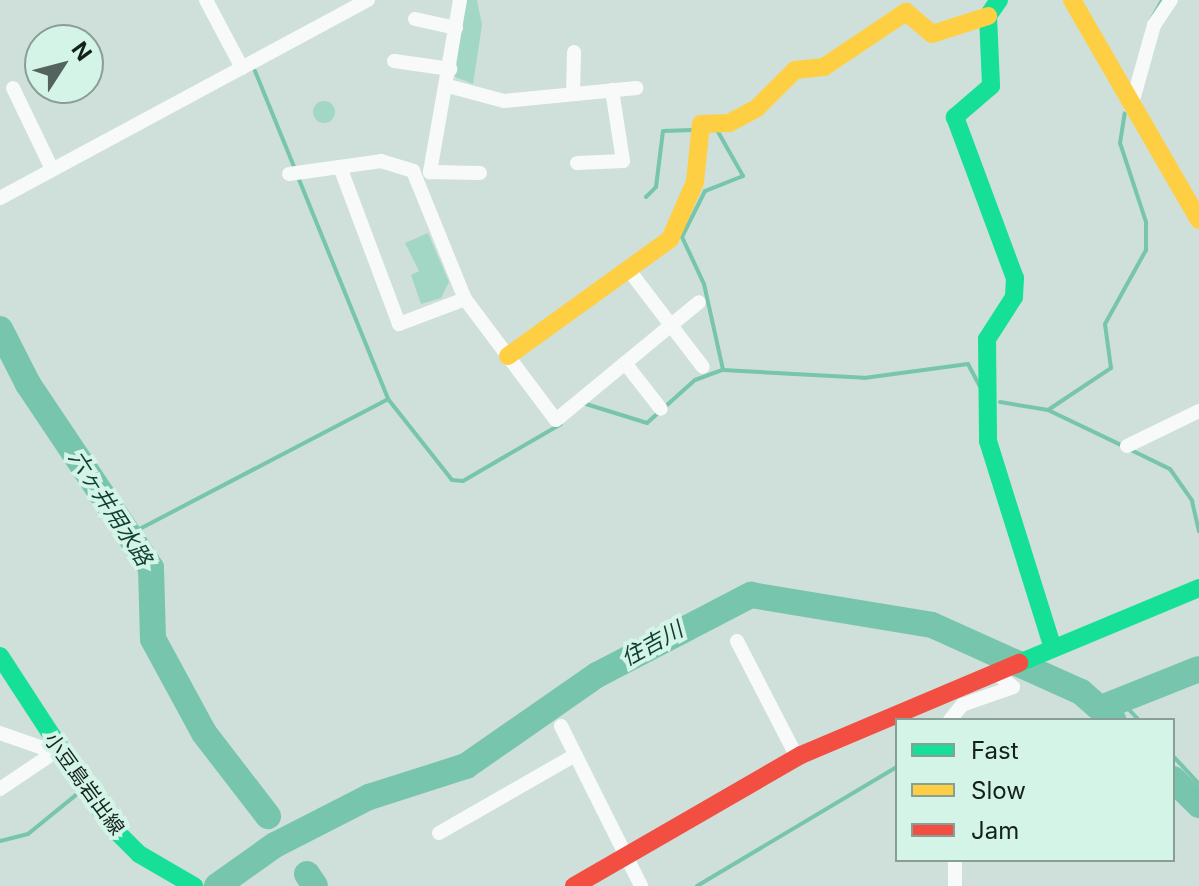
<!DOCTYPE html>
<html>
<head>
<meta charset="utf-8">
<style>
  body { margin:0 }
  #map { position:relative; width:1199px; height:886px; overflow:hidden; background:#cee0d9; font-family:Inter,"Noto Sans JP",sans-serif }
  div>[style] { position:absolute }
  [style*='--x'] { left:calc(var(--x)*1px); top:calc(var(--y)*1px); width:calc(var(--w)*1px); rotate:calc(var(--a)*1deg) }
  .green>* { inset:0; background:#a2d7c5 }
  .round { border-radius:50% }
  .stream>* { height:4px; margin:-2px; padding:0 2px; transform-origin:2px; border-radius:2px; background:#77c5ad }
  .river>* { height:26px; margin:-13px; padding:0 13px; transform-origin:13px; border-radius:13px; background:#77c5ad }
  .street>* { height:14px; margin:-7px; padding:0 7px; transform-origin:7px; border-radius:7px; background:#f8faf9 }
  .fast>* { height:18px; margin:-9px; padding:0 9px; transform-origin:9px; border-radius:9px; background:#16e098 }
  .slow>* { height:18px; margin:-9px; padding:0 9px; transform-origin:9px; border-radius:9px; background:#ffcf43 }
  .jam>* { height:18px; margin:-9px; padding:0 9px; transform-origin:9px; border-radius:9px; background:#f24e42 }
  span { translate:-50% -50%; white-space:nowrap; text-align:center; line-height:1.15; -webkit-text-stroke:8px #d4f4e8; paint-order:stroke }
  .street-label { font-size:20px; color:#14201c }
  .water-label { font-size:22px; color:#103e31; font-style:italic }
  .legend { position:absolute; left:895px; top:718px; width:280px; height:144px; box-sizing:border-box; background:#d4f4e8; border:2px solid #879f96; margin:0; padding:10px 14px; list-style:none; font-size:24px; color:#14201c }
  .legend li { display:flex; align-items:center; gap:16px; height:40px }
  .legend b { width:40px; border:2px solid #879f96 }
  .north { position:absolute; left:24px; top:24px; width:80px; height:80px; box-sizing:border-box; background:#d4f4e8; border:2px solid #879f96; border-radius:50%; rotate:54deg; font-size:22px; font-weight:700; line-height:32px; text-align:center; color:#14201c }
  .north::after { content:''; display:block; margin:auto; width:28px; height:36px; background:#55635e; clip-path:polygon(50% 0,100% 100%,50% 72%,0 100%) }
</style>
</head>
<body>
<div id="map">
  <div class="green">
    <i style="clip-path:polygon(465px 0,477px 0,482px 25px,473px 84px,455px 77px)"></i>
    <i class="round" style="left:313px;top:101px;width:22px;height:22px"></i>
    <i style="clip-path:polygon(428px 233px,449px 282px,441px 298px,421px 304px,411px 275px,419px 271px,405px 243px)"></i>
  </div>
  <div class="stream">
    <i style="--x:1150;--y:22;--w:25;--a:-61"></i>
    <i style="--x:255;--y:71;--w:106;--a:67.8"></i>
    <i style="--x:717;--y:130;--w:53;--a:60.5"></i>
    <i style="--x:743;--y:176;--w:41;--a:158.5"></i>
    <i style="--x:705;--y:191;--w:51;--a:116.6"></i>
    <i style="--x:682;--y:237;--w:52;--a:64.9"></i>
    <i style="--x:704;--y:284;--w:88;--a:77.5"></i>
    <i style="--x:298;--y:177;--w:240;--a:67.9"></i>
    <i style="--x:646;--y:197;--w:14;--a:-45"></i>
    <i style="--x:656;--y:187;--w:56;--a:-82.9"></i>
    <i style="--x:663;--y:131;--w:30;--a:-2"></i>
    <i style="--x:1000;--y:402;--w:49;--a:9.5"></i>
    <i style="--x:1048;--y:410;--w:83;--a:25.6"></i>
    <i style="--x:586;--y:404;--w:64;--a:17.3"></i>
    <i style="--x:647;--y:423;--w:64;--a:-41.9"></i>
    <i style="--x:695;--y:380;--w:30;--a:-20"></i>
    <i style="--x:723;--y:370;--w:141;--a:3.2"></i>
    <i style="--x:864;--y:378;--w:105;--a:-7.7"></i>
    <i style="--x:968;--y:364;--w:36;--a:62"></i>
    <i style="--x:1048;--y:410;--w:76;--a:-33.7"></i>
    <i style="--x:1111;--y:368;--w:44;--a:-97.8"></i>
    <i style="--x:1105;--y:324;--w:85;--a:-61"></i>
    <i style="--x:1146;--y:250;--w:28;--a:-90"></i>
    <i style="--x:1146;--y:222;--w:83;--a:-108.2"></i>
    <i style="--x:1120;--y:143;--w:30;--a:-81"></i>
    <i style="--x:1131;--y:450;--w:43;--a:26"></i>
    <i style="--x:1170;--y:469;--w:39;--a:55"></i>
    <i style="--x:1192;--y:501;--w:31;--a:77"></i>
    <i style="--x:130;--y:534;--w:291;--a:-27.6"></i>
    <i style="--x:388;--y:399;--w:103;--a:51.7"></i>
    <i style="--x:452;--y:480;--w:11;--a:5"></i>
    <i style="--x:463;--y:481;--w:113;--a:-30.2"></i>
    <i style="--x:1122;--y:702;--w:25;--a:47"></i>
    <i style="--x:1173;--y:756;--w:38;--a:47"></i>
    <i style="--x:0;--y:841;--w:29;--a:-14"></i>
    <i style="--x:28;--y:834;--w:62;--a:-39.1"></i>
    <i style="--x:697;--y:886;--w:233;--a:-30.8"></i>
  </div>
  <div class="river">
    <i style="--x:0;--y:329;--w:62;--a:63"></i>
    <i style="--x:28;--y:384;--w:221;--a:56.2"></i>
    <i style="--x:151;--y:568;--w:71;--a:88.4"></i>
    <i style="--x:153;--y:639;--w:107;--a:61.5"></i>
    <i style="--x:204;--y:733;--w:105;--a:52.4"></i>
    <i style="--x:1101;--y:708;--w:105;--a:-21.7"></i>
    <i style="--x:1173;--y:779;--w:37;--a:45"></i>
    <i style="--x:307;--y:874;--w:14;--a:56"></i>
    <i style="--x:217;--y:886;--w:71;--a:-35.3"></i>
    <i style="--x:275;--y:845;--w:106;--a:-27.1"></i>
    <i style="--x:369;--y:797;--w:102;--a:-17.7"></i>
    <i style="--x:466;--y:766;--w:160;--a:-34.8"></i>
    <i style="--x:597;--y:675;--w:174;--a:-27.5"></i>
    <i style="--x:751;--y:595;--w:183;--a:9.4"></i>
    <i style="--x:932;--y:625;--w:163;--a:24.2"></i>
    <i style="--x:1081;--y:692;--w:43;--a:41.2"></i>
  </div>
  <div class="street">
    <i style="--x:206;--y:0;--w:77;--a:62.1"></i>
    <i style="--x:460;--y:0;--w:175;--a:99.9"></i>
    <i style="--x:430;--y:172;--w:50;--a:1.1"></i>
    <i style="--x:415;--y:19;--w:42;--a:12.4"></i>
    <i style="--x:394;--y:61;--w:57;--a:8.1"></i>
    <i style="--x:448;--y:86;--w:58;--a:15"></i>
    <i style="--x:504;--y:101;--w:133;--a:-5.6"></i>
    <i style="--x:13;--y:88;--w:90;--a:64.3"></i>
    <i style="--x:573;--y:94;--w:42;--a:-88.6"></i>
    <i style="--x:1131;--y:107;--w:85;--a:-74.3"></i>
    <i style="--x:1154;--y:25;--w:30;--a:-56"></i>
    <i style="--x:577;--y:163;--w:46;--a:-2.5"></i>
    <i style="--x:623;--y:161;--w:72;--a:-98.8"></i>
    <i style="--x:340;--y:167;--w:168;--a:69.4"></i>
    <i style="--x:399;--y:324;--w:71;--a:-20.7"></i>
    <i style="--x:289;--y:174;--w:93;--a:-8"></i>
    <i style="--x:381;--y:161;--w:34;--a:17"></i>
    <i style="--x:413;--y:171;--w:138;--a:67.9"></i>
    <i style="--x:465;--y:299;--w:151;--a:53.1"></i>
    <i style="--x:556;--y:420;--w:185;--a:-39.5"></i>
    <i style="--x:0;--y:198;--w:418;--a:-28.3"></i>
    <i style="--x:628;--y:269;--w:123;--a:52.6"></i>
    <i style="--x:625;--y:363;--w:58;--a:52"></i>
    <i style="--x:1127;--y:446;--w:80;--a:-25.9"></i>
    <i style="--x:737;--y:641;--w:131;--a:62.7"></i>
    <i style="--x:950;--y:720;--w:19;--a:-51"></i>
    <i style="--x:962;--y:705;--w:54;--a:-19.4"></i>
    <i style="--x:1013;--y:687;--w:22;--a:-141"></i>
    <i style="--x:561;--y:726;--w:179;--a:63.4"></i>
    <i style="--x:0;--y:733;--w:64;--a:19.3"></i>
    <i style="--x:0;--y:789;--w:59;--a:-34"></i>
    <i style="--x:439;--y:833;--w:157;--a:-29.8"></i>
    <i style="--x:955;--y:886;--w:26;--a:-90"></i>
  </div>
  <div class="fast">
    <i style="--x:999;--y:0;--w:19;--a:125"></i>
    <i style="--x:988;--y:16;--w:70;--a:87.5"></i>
    <i style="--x:991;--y:86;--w:48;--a:139.3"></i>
    <i style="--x:955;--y:117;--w:172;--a:69.6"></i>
    <i style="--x:1015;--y:278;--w:19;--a:93"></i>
    <i style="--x:1014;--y:297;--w:50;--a:122.7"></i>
    <i style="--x:987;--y:339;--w:102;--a:89.4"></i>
    <i style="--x:988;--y:441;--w:217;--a:72.6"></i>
    <i style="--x:0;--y:656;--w:202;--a:56.9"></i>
    <i style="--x:110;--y:825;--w:41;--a:45"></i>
    <i style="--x:139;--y:854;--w:64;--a:30.2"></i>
    <i style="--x:1019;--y:663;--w:195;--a:-22.6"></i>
  </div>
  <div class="slow">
    <i style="--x:1072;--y:0;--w:254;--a:60"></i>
    <i style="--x:508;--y:356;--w:200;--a:-35.8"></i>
    <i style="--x:670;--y:239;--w:62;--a:-66.3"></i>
    <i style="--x:695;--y:182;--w:58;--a:-84.1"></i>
    <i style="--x:701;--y:124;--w:28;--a:-2"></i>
    <i style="--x:729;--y:123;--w:32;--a:-28"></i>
    <i style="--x:757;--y:108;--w:54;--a:-45"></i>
    <i style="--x:795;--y:70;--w:29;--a:-6"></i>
    <i style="--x:824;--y:67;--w:99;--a:-33.9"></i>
    <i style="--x:906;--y:12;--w:34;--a:40"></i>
    <i style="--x:932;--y:34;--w:59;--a:-17.8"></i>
  </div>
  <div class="jam">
    <i style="--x:574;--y:886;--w:262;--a:-30"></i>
    <i style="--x:801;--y:755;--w:237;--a:-22.9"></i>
  </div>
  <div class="street-label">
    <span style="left:84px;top:784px;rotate:54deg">小豆島岩出線</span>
  </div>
  <div class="water-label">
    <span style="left:110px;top:508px;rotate:57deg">六ヶ井用水路</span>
    <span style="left:652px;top:644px;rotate:-29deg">住吉川</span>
  </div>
  <ul class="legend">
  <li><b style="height:10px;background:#16e098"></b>Fast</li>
  <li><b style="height:10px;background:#ffcf43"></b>Slow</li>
  <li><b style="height:10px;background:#f24e42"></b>Jam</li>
  </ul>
  <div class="north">N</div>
</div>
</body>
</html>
